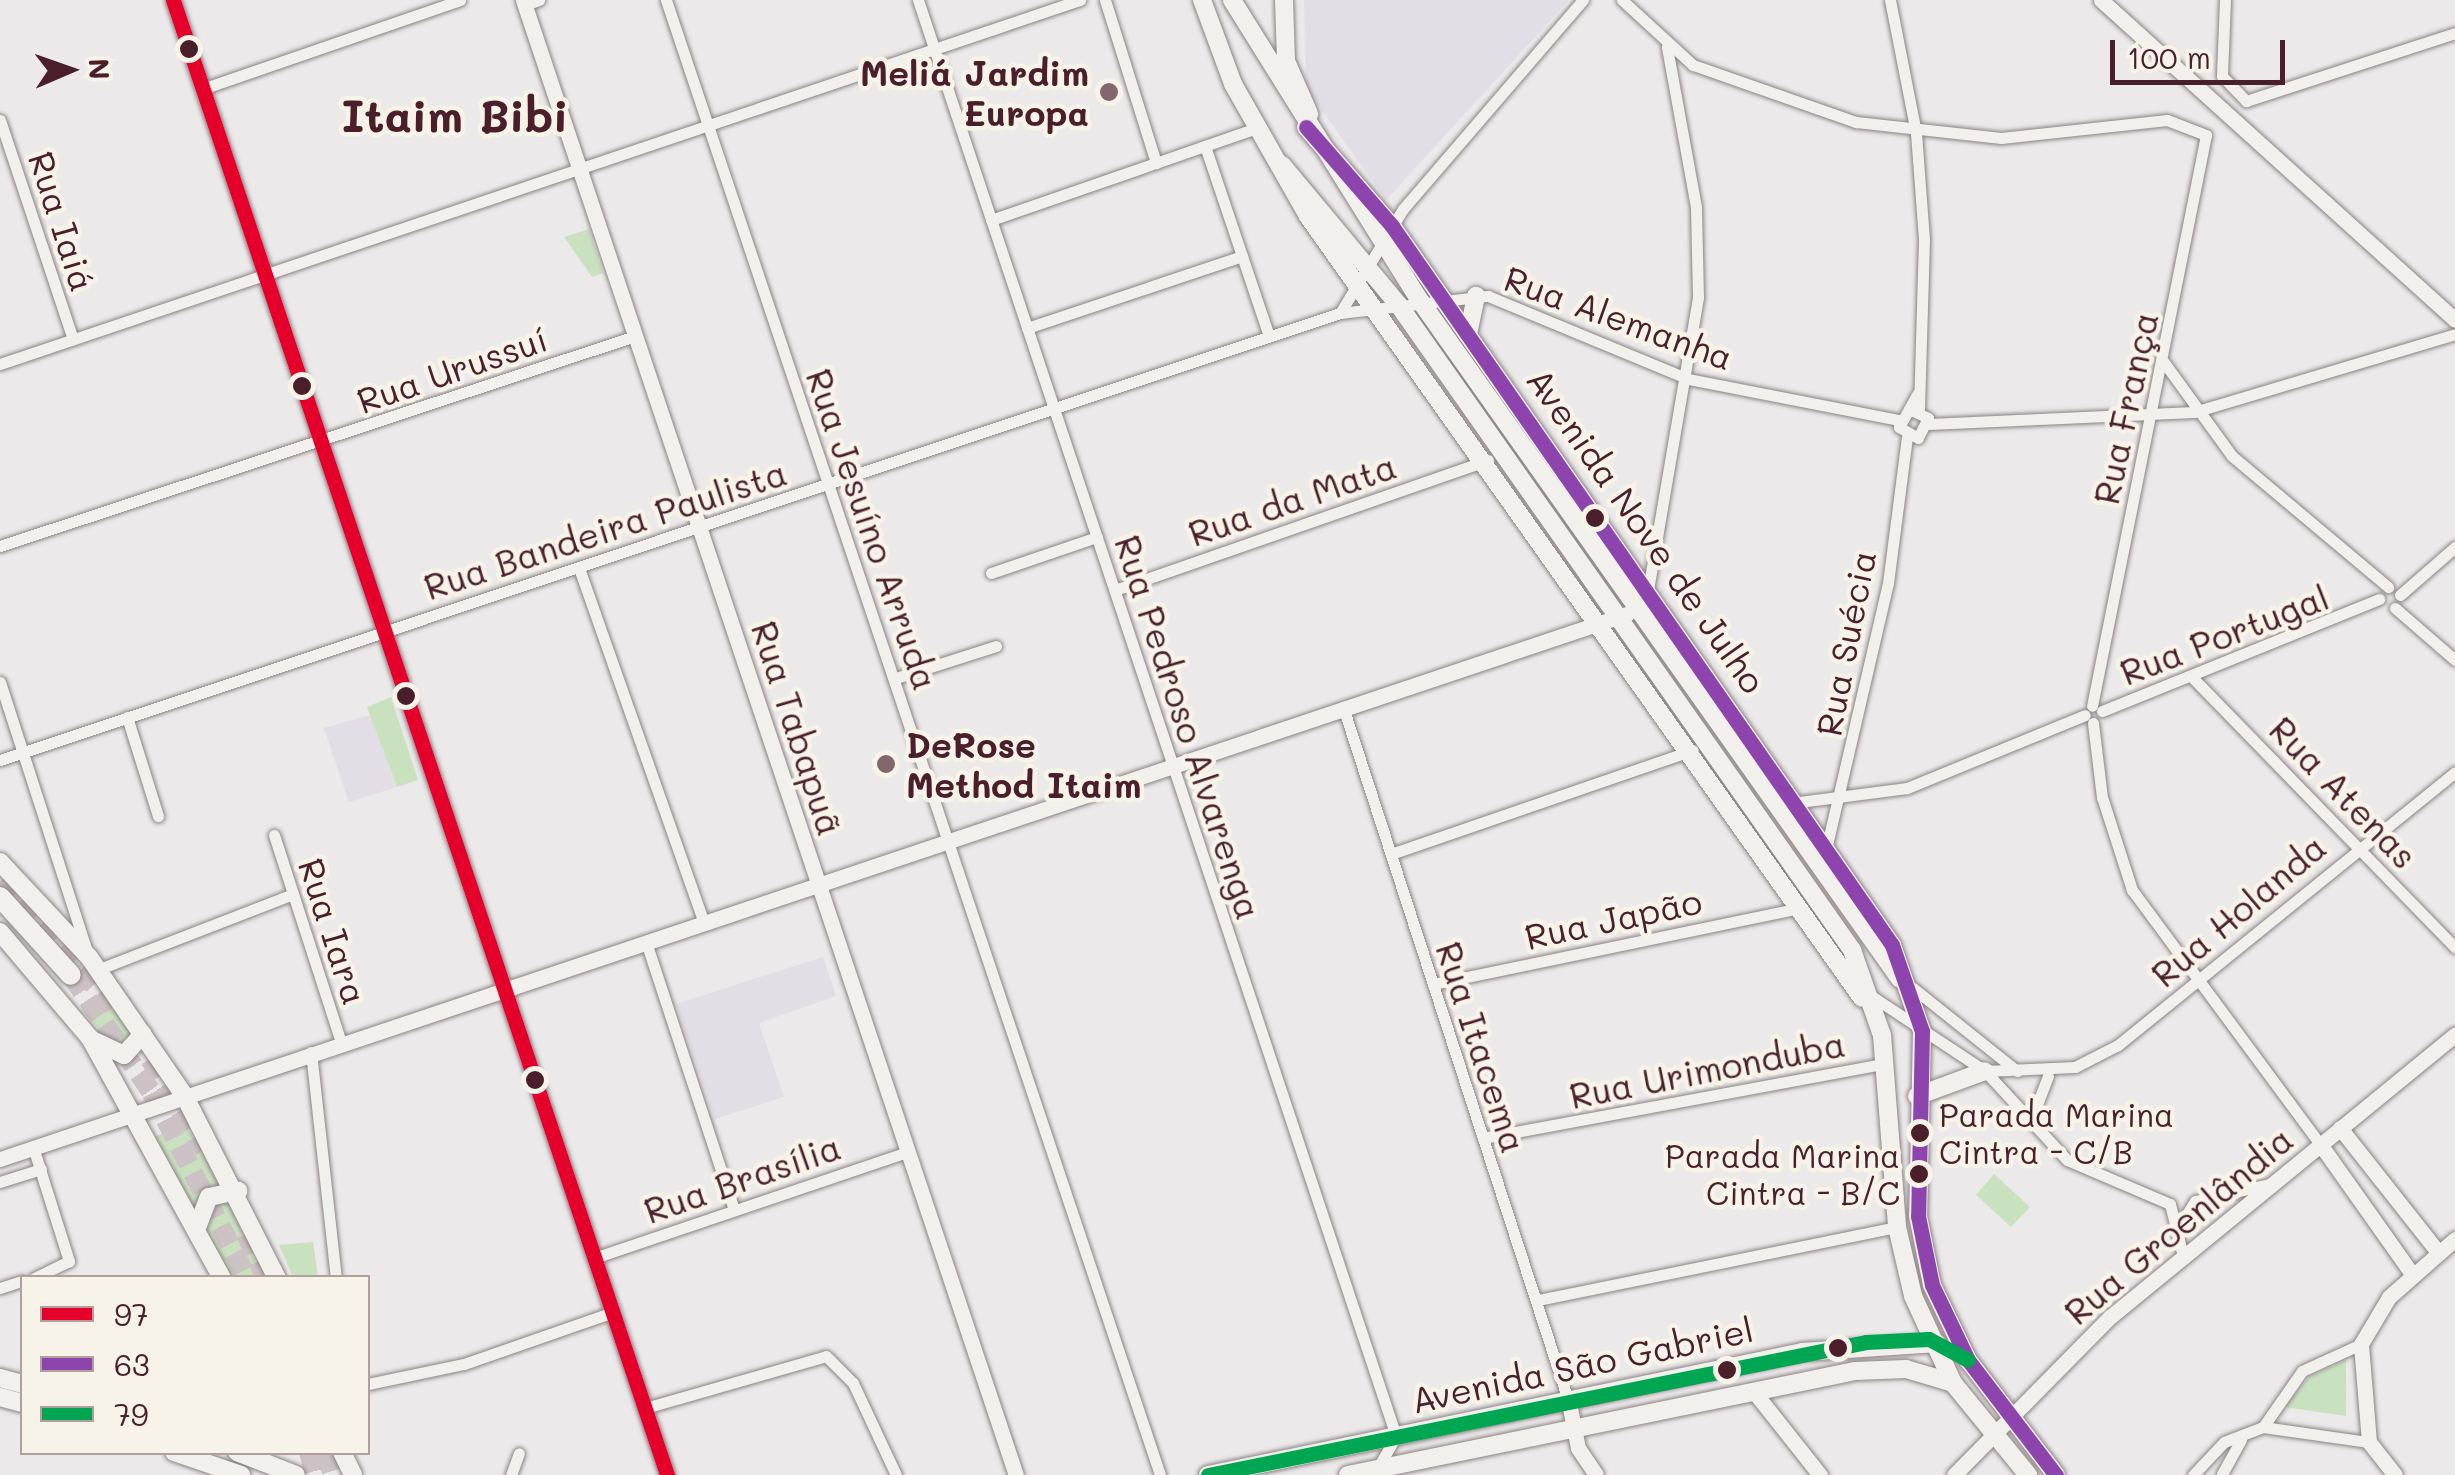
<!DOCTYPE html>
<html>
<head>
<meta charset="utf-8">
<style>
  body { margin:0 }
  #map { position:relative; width:2455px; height:1475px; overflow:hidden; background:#ece9ea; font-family:Mali,sans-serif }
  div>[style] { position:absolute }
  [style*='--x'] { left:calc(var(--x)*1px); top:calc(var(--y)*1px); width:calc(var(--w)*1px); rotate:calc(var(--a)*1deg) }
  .built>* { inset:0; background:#e3dde6 }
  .green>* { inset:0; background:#c9e1bf }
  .highway-tunnel>* { height:20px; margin-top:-10px; transform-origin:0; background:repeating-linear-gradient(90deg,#ccc1c4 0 20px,transparent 0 30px) }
  .roads { filter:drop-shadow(0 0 2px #8b8284) drop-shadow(0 0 2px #8b8284) }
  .street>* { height:11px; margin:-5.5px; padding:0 5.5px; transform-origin:5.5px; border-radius:5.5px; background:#f1f0ed }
  .secondary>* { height:15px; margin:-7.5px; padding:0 7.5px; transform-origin:7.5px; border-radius:7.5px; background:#f1f0ed }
  .primary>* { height:18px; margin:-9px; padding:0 9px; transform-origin:9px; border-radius:9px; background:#f1f0ed }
  .highway>* { height:20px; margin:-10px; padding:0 10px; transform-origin:10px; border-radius:10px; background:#f1f0ed }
  .bus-1>* { height:15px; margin:-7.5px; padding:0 7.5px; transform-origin:7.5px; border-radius:7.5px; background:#e4002b }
  .bus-2>* { height:15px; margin:-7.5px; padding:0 7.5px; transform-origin:7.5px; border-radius:7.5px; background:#8e44ad }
  .bus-3>* { height:15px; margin:-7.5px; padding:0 7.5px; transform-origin:7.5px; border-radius:7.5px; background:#00a651 }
  .dots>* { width:28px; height:28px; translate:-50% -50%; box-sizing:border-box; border:5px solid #f7f3e8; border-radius:50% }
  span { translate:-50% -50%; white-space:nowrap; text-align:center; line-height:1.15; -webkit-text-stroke:9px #f7f3e8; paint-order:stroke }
  .bus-label { font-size:32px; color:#4a1f2b }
  .left { translate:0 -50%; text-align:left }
  .right { translate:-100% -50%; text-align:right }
  .poi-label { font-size:35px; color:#4a1f2b; font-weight:700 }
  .street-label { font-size:35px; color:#4a1f2b }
  .district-label { font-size:45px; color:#4a1f2b; font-weight:700 }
  .legend { position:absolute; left:20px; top:1275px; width:350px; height:180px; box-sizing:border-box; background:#f7f3e8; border:2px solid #b29e9c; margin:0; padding:12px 18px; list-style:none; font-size:30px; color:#4a1f2b }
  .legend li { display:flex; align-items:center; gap:20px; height:50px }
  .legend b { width:50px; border:2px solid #b29e9c }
  .north { position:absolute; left:20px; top:20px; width:100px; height:100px; -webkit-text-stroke:8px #f7f3e8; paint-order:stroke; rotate:88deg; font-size:28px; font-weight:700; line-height:40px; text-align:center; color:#4a1f2b }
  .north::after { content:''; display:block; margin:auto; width:35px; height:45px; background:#4a1f2b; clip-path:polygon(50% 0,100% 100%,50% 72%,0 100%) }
  .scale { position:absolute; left:2110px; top:40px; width:175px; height:45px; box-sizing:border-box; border:5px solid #4a1f2b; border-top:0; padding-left:12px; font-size:30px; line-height:35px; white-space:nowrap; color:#4a1f2b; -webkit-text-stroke:8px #f7f3e8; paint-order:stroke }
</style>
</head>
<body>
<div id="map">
  <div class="built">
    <i style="clip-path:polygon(1304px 0,1569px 0,1386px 200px,1306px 88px)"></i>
    <i style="clip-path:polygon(370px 715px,397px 787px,349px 802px,324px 728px)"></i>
    <i style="clip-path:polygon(823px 957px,836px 996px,759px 1023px,784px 1097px,715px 1119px,676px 1004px)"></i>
  </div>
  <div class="green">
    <i style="clip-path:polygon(589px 229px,603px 273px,592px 277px,564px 237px)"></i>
    <i style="clip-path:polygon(391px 697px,418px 780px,397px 787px,367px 707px)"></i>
    <i style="clip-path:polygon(102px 994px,131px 1034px,129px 1045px,115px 1046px,81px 1010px)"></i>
    <i style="clip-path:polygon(183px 1121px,221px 1185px,262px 1277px,224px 1277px,154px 1138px)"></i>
    <i style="clip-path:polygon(1994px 1174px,2030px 1207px,2011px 1227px,1976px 1195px)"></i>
    <i style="clip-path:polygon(313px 1242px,318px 1277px,293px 1277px,279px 1245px)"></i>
    <i style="clip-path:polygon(2346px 1360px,2346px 1416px,2284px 1407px,2310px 1376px)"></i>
  </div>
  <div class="highway-tunnel">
    <i style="--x:0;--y:881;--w:169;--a:47.9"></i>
    <i style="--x:71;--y:975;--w:143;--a:55.5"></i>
    <i style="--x:152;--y:1093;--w:208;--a:62.8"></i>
    <i style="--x:150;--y:1059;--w:106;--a:59.3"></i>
    <i style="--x:246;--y:1234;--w:48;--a:65.6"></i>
    <i style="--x:309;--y:1452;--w:24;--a:75"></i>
    <i style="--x:326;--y:1452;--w:24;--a:73"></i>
  </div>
  <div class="roads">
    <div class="street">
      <i style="--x:666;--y:0;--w:1556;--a:71.48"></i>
      <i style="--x:918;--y:0;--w:1513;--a:71.59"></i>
      <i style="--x:1396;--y:1436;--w:40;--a:119.7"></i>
      <i style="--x:1105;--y:0;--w:171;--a:72.6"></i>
      <i style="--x:1622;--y:0;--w:96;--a:42.5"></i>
      <i style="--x:1693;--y:65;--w:173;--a:19.3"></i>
      <i style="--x:1856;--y:122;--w:146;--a:6.3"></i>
      <i style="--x:2001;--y:138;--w:167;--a:-6.2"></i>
      <i style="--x:2167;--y:120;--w:42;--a:21"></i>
      <i style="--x:2206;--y:135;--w:582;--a:101.29"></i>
      <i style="--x:1890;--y:0;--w:136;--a:78.9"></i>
      <i style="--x:1916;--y:133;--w:107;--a:85.7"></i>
      <i style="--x:1924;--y:240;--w:169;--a:91.7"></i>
      <i style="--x:2225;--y:0;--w:76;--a:92.3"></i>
      <i style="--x:2222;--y:76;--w:35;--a:46"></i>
      <i style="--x:2246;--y:101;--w:220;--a:-18"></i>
      <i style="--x:525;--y:5;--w:15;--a:-20"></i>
      <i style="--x:202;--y:89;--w:273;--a:-19"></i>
      <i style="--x:0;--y:120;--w:231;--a:71.6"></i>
      <i style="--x:1205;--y:146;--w:200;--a:71.4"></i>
      <i style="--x:991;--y:220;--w:281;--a:-19.1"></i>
      <i style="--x:1340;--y:313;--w:122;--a:-58.8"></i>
      <i style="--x:1403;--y:209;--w:276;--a:-49.3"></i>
      <i style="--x:1027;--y:328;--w:227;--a:-18.5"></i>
      <i style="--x:2163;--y:361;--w:117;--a:54"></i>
      <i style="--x:2232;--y:456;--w:204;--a:40"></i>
      <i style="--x:0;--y:364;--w:1140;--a:-18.63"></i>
      <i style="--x:1909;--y:409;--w:21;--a:25"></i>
      <i style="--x:1928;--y:418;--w:22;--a:117"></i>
      <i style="--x:1918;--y:438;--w:22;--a:-150"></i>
      <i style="--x:1899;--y:427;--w:38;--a:-61"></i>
      <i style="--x:1929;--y:424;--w:265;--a:-2.6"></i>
      <i style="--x:2194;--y:412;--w:272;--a:-16.6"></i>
      <i style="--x:0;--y:546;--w:669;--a:-18.3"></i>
      <i style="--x:579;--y:568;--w:376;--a:70.6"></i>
      <i style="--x:991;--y:573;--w:112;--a:-18.8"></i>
      <i style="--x:1115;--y:590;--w:395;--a:-19.2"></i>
      <i style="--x:1648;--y:590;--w:297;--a:-80.3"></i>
      <i style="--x:1698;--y:297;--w:90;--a:-91.3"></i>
      <i style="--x:1696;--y:207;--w:163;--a:-100.3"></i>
      <i style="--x:2400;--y:595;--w:73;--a:-41.1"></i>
      <i style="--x:2395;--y:608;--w:79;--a:40.9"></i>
      <i style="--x:2192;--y:677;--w:377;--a:45.8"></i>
      <i style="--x:896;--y:678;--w:105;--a:-17.7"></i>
      <i style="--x:0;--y:682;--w:280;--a:72.1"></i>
      <i style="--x:1343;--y:707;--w:732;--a:72.01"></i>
      <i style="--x:2102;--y:711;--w:299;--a:-22"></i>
      <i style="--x:127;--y:717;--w:104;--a:72.6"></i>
      <i style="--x:2093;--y:723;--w:75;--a:83.1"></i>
      <i style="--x:2102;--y:797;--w:98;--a:72.1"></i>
      <i style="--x:2132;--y:890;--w:316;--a:53.5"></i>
      <i style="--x:0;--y:760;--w:1413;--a:-18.45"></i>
      <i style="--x:1340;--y:313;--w:149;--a:-6.6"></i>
      <i style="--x:1488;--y:296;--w:217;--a:22.5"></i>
      <i style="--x:1688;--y:379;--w:215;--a:11"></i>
      <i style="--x:1799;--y:802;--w:109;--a:-7.4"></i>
      <i style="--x:1907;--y:788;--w:192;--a:-22.3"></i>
      <i style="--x:274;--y:835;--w:219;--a:72.1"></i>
      <i style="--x:1827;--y:845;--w:269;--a:-76.9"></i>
      <i style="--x:1888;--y:583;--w:147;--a:-82.6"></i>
      <i style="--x:1391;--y:854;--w:319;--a:-19"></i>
      <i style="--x:646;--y:942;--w:281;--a:71.8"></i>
      <i style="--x:97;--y:970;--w:210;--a:-21.2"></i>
      <i style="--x:1433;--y:984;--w:376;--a:-11.7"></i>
      <i style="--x:1913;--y:988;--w:133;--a:38.6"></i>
      <i style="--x:1873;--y:997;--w:134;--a:33.5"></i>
      <i style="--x:1985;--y:1071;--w:90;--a:-2.5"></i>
      <i style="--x:2075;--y:1067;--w:48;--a:-27.1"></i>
      <i style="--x:2118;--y:1045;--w:434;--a:-39"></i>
      <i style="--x:311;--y:1052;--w:227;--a:83.7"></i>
      <i style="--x:1985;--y:1071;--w:121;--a:47.3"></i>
      <i style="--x:2067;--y:1160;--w:112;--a:23.1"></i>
      <i style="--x:2170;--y:1204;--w:54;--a:76"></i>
      <i style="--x:2031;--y:1120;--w:47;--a:-68.9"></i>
      <i style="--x:1483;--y:1138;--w:407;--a:-10.5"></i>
      <i style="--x:33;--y:1147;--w:120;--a:72.5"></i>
      <i style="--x:69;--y:1261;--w:39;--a:154"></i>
      <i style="--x:0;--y:1182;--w:43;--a:-17.6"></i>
      <i style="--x:2180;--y:1225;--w:28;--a:-58"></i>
      <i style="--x:2195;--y:1201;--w:77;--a:-12.8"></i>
      <i style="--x:594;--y:1258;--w:331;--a:-18.7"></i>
      <i style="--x:0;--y:1288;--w:23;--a:-18"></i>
      <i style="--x:1538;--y:1300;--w:366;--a:-11.5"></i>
      <i style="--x:368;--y:1384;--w:98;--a:-11.8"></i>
      <i style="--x:464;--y:1364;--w:158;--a:-19.2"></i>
      <i style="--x:645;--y:1408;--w:188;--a:-16"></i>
      <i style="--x:826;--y:1356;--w:38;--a:45"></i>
      <i style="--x:853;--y:1383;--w:102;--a:64.9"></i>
      <i style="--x:2263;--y:1427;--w:68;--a:-55.1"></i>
      <i style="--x:2302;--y:1371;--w:65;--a:-24.6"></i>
      <i style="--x:2263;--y:1427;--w:107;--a:8.1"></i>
      <i style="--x:2222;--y:1474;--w:39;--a:-61"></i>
      <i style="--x:511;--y:1475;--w:23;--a:-70"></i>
      <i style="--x:2193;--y:1475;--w:45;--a:-46.8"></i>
      <i style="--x:2224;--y:1442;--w:42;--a:-21"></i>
    </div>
    <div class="secondary">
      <i style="--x:173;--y:0;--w:1556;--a:71.48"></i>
      <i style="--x:523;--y:0;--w:1555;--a:71.52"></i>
      <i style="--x:2101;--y:0;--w:477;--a:42.1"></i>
      <i style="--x:2340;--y:1128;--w:158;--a:51.7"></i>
      <i style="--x:2320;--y:1144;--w:159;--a:54.7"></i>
      <i style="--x:0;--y:1159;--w:1716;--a:-18.52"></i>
      <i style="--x:1755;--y:1393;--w:105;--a:51.6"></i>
      <i style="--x:1569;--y:1403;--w:46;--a:78.7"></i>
      <i style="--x:1578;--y:1448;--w:32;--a:56"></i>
      <i style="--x:1954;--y:1475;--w:222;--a:-45.4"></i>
      <i style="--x:2110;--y:1317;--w:446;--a:-39.3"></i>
      <i style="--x:2395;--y:1475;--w:42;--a:-128.2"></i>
      <i style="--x:2369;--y:1442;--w:98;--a:-94.7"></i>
      <i style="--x:2361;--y:1344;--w:55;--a:-59.2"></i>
      <i style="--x:2389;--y:1297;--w:88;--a:-41.3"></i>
    </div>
    <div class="primary">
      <i style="--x:1202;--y:0;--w:90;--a:69.7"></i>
      <i style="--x:1233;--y:84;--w:152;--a:60.4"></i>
      <i style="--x:1308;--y:216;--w:958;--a:54.68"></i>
      <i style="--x:1232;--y:0;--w:356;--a:58"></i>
      <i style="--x:1421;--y:302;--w:829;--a:54.72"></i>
      <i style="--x:1284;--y:0;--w:61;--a:88.1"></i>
      <i style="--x:1286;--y:61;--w:58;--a:66.5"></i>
      <i style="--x:1306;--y:127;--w:131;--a:49"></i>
      <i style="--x:1392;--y:226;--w:876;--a:55.18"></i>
      <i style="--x:1892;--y:945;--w:91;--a:70.8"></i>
      <i style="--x:1922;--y:1031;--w:185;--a:91.2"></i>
      <i style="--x:1918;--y:1216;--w:70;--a:78.5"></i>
      <i style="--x:1932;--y:1285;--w:83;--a:64.4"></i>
      <i style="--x:1968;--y:1360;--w:145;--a:52.6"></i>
      <i style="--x:1282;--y:165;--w:181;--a:50.2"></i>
      <i style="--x:1398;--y:304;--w:790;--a:54.9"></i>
      <i style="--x:1852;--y:950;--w:90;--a:70.6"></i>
      <i style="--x:1882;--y:1035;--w:193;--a:85.5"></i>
      <i style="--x:1897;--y:1227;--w:71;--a:76.9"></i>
      <i style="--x:1913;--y:1296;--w:96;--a:65.3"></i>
      <i style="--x:1953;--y:1383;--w:119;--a:50.8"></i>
      <i style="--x:1468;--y:334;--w:39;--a:-78"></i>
      <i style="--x:0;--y:862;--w:130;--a:46.9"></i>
      <i style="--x:89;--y:957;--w:168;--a:55.5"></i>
      <i style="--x:184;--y:1095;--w:205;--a:63.1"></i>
      <i style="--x:0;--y:932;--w:139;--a:49.7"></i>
      <i style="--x:90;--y:1038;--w:274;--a:61.2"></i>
      <i style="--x:94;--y:1041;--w:33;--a:25"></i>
      <i style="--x:124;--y:1055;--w:28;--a:-48"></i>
      <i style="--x:1917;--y:1096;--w:72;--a:-20.2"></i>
      <i style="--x:198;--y:1225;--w:30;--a:-69"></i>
      <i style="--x:209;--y:1197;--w:30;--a:-12"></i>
      <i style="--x:0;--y:1378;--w:23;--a:15"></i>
      <i style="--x:0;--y:1397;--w:23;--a:15"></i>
      <i style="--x:174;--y:1452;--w:71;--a:18.9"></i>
      <i style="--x:237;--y:1452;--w:63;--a:21.3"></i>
      <i style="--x:342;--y:1452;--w:25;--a:64"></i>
      <i style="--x:1208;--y:1475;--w:608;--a:-11.68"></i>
      <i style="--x:1803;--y:1352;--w:134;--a:-3.8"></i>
      <i style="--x:1348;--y:1475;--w:518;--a:-11.59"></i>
      <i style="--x:1855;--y:1371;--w:51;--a:-2.2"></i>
      <i style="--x:1906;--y:1369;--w:49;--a:16.6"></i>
    </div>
    <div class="highway">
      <i style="--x:0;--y:897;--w:105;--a:47.7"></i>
    </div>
  </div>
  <div class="bus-1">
    <i style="--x:173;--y:0;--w:1556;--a:71.48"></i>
  </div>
  <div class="bus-2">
    <i style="--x:1306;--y:127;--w:131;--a:49"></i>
    <i style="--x:1392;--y:226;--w:876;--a:55.18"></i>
    <i style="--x:1892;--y:945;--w:91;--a:70.8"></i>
    <i style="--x:1922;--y:1031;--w:185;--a:91.2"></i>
    <i style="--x:1918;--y:1216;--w:70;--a:78.5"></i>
    <i style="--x:1932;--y:1285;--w:83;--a:64.4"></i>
    <i style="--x:1968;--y:1360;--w:145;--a:52.6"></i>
  </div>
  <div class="bus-3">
    <i style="--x:1208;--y:1475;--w:671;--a:-11.43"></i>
    <i style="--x:1866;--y:1342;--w:63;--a:-2.7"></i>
    <i style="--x:1929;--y:1339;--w:44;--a:28.3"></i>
  </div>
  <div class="dots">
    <i style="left:189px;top:49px;background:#4a1f2b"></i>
    <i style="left:1109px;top:92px;background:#83666e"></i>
    <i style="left:302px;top:386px;background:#4a1f2b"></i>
    <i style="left:1595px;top:518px;background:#4a1f2b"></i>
    <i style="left:406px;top:696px;background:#4a1f2b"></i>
    <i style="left:886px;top:764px;background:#83666e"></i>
    <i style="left:535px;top:1080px;background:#4a1f2b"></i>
    <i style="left:1920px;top:1133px;background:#4a1f2b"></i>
    <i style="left:1919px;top:1174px;background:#4a1f2b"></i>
    <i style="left:1838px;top:1348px;background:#4a1f2b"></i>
    <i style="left:1727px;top:1370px;background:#4a1f2b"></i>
  </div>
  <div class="bus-label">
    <span class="left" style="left:1939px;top:1133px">Parada Marina<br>Cintra - C/B</span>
    <span class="right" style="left:1900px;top:1174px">Parada Marina<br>Cintra - B/C</span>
  </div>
  <div class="poi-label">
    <span class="right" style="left:1089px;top:92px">Meliá Jardim<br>Europa</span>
    <span class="left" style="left:906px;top:764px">DeRose<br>Method Itaim</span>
  </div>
  <div class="street-label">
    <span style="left:63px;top:221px;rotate:72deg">Rua Iaiá</span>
    <span style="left:1619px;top:317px;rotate:20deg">Rua Alemanha</span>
    <span style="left:452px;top:369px;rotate:-19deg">Rua Urussuí</span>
    <span style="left:2125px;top:408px;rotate:-78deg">Rua França</span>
    <span style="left:1292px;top:499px;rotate:-19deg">Rua da Mata</span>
    <span style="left:605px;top:529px;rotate:-18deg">Rua Bandeira Paulista</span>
    <span style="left:873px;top:529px;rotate:71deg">Rua Jesuíno Arruda</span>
    <span style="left:1647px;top:530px;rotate:55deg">Avenida Nove de Julho</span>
    <span style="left:2224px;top:634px;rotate:-21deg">Rua Portugal</span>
    <span style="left:1845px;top:643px;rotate:-79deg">Rua Suécia</span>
    <span style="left:1189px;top:727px;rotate:72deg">Rua Pedroso Alvarenga</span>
    <span style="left:798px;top:728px;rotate:72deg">Rua Tabapuã</span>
    <span style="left:2344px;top:792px;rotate:46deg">Rua Atenas</span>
    <span style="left:2238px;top:910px;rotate:-40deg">Rua Holanda</span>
    <span style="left:1613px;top:918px;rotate:-12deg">Rua Japão</span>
    <span style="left:334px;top:931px;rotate:72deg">Rua Iara</span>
    <span style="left:1482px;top:1047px;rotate:72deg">Rua Itacema</span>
    <span style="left:1707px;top:1069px;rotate:-11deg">Rua Urimonduba</span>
    <span style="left:742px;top:1178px;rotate:-19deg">Rua Brasília</span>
    <span style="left:2178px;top:1225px;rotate:-40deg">Rua Groenlândia</span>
    <span style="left:1582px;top:1364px;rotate:-12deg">Avenida São Gabriel</span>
  </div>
  <div class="district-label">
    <span style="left:455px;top:115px">Itaim Bibi</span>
  </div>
  <ul class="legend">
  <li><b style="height:12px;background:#e4002b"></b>97</li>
  <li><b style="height:12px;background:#8e44ad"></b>63</li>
  <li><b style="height:12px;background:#00a651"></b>79</li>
  </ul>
  <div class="north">N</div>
  <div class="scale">100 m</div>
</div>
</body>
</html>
